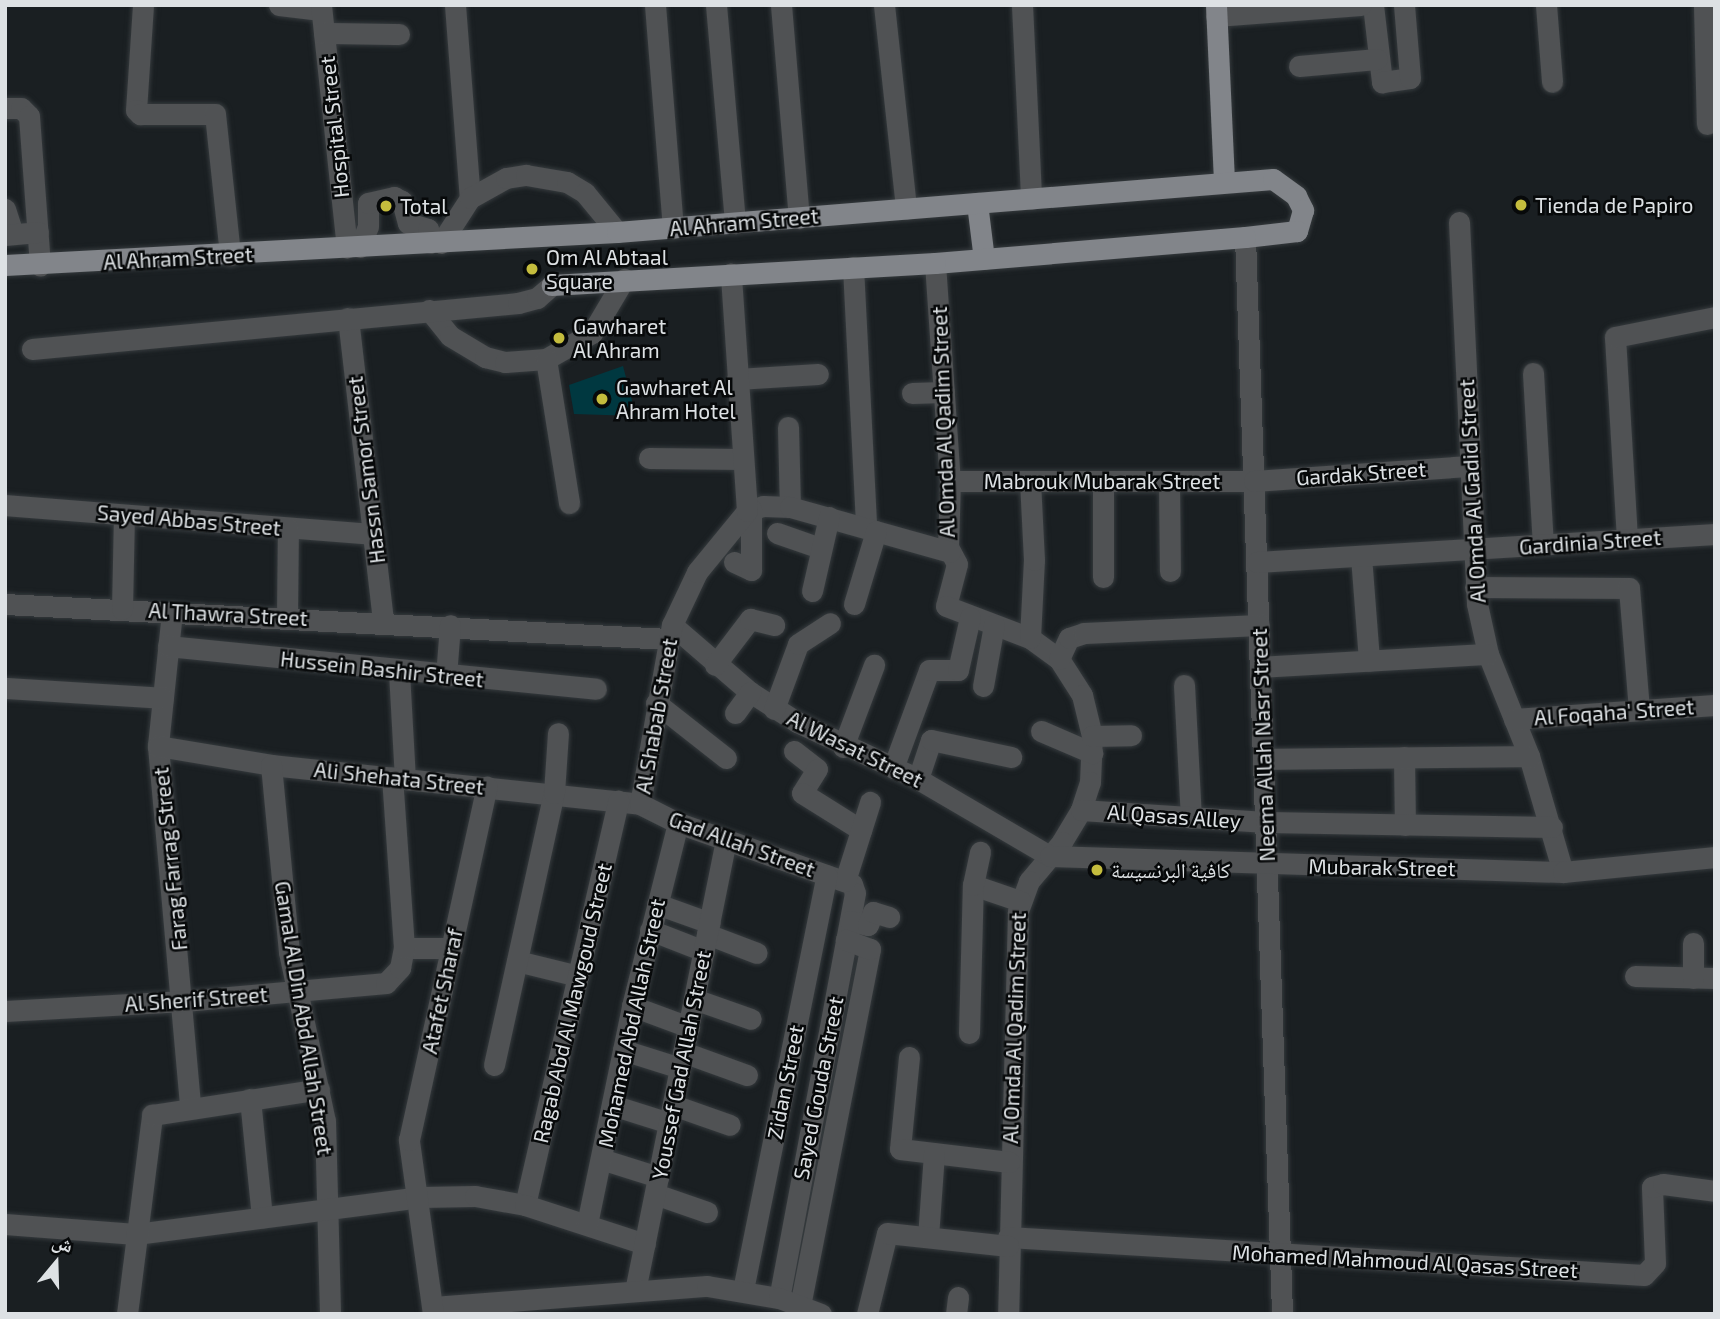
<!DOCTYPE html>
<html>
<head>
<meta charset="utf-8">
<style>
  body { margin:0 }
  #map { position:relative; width:1720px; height:1319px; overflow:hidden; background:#1a1f22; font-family:"Exo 2","Noto Naskh Arabic",sans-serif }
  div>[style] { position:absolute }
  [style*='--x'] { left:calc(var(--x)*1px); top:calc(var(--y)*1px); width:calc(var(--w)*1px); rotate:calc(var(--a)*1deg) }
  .building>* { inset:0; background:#003840 }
  .roads { filter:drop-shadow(0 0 2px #353a3d) drop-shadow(0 0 2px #353a3d) }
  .minor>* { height:21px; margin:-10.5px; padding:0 10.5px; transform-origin:10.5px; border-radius:10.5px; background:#505254 }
  .major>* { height:21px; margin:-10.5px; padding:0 10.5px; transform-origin:10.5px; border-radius:10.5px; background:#82858a }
  .dots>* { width:19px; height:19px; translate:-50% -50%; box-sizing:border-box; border:4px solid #07090a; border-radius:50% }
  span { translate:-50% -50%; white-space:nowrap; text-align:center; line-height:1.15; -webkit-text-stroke:5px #07090a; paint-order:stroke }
  .street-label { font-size:21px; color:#dde1e4 }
  .poi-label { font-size:21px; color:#dde1e4 }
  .left { translate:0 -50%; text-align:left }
  .frame { position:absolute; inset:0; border:7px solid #dde1e4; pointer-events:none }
  .north { position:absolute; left:21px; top:1228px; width:70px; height:70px; -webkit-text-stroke:5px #07090a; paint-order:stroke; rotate:19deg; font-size:19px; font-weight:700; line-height:28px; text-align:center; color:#dde1e4 }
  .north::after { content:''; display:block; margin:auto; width:24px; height:32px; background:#dde1e4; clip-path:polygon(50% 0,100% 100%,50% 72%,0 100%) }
</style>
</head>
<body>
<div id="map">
  <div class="building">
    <i style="clip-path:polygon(623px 366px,636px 416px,574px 414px,569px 385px)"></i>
  </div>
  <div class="roads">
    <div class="minor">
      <i style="--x:143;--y:5;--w:105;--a:93.8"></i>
      <i style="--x:136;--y:110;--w:6;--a:45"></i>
      <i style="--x:140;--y:114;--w:75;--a:0"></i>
      <i style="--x:215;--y:114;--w:142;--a:83.9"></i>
      <i style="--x:279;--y:5;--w:42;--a:6.8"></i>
      <i style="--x:321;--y:5;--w:244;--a:83.9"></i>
      <i style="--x:455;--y:5;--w:194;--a:85.6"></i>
      <i style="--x:655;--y:5;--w:224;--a:85.4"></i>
      <i style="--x:716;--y:5;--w:219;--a:85"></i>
      <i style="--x:781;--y:5;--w:214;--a:85.2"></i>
      <i style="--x:884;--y:5;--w:205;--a:83.8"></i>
      <i style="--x:1022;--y:5;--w:194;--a:87.3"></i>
      <i style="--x:1373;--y:5;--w:78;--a:83.3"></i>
      <i style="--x:1382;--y:82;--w:28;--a:-8"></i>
      <i style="--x:1410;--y:78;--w:73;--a:-94.7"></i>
      <i style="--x:1546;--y:5;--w:77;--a:85.5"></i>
      <i style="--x:1704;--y:5;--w:119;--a:88.6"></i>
      <i style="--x:1216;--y:16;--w:145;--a:-4.3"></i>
      <i style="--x:324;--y:33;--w:75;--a:0.8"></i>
      <i style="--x:1299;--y:66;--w:78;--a:-5.1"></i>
      <i style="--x:5;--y:108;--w:16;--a:0"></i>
      <i style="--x:21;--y:108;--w:11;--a:45"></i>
      <i style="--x:29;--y:116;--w:150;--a:85.8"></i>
      <i style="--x:5;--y:209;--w:26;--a:72"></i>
      <i style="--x:1459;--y:222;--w:382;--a:87.3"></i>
      <i style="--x:1477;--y:604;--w:51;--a:77.6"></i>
      <i style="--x:1488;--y:654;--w:110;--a:68.1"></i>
      <i style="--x:1529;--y:756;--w:121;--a:73.7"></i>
      <i style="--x:5;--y:235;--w:33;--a:-5"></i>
      <i style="--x:1245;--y:237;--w:1078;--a:88.03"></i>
      <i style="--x:441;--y:243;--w:54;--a:-57.2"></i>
      <i style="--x:470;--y:198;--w:41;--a:-29.1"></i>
      <i style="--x:506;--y:178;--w:20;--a:-9"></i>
      <i style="--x:526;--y:175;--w:42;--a:9.7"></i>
      <i style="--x:567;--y:182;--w:21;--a:31"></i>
      <i style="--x:585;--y:193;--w:50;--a:50.6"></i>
      <i style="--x:360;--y:247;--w:22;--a:-69"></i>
      <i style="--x:368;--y:226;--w:23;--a:-90"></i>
      <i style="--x:368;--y:203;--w:27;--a:-13"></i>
      <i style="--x:394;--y:197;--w:9;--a:27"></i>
      <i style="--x:402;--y:201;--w:23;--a:75"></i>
      <i style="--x:408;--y:223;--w:21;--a:17"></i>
      <i style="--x:428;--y:229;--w:14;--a:78"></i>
      <i style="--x:935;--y:263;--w:219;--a:86.1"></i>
      <i style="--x:950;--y:481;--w:66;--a:91.7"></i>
      <i style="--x:948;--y:547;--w:19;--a:62"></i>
      <i style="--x:957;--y:564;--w:43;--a:104.7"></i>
      <i style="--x:946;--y:606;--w:90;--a:20.9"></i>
      <i style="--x:1030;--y:638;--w:36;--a:36"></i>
      <i style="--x:1059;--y:659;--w:43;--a:57.4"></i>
      <i style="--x:1082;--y:695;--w:42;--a:76.3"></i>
      <i style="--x:1092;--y:736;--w:46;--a:92.5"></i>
      <i style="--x:1090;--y:782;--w:29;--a:108"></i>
      <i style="--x:1081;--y:810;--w:37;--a:121"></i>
      <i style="--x:1062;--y:842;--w:51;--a:130.2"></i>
      <i style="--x:1029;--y:881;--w:33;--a:110"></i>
      <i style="--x:1018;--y:912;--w:402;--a:91.4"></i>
      <i style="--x:853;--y:267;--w:261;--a:87.1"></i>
      <i style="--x:429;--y:310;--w:33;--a:51"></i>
      <i style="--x:450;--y:336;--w:41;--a:31"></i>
      <i style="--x:485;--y:357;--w:21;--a:14"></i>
      <i style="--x:505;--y:362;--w:41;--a:-4.2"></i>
      <i style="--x:546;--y:359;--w:53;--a:-29.5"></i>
      <i style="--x:592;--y:333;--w:63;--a:-59.3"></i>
      <i style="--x:348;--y:318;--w:305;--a:83.4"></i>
      <i style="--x:32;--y:349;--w:488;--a:-5.4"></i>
      <i style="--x:518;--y:303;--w:20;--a:-15"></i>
      <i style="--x:537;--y:298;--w:20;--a:-41"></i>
      <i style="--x:546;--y:359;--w:146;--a:80.9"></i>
      <i style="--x:1533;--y:373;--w:172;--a:86.7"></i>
      <i style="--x:737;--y:379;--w:81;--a:-3.5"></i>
      <i style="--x:912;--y:393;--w:32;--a:-2"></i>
      <i style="--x:788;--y:427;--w:80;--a:88.6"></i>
      <i style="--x:649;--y:458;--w:93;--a:0.6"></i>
      <i style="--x:950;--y:481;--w:304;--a:0"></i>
      <i style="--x:1254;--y:481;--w:215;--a:-4"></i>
      <i style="--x:1103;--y:481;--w:96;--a:90"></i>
      <i style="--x:1169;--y:481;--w:90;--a:89.4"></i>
      <i style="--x:5;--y:505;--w:370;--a:4.5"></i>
      <i style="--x:747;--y:511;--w:17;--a:-17"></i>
      <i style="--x:763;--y:506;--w:27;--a:2"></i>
      <i style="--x:790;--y:507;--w:166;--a:15.7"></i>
      <i style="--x:777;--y:533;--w:46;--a:19.2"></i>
      <i style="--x:1627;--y:539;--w:202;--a:-93.4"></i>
      <i style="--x:1615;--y:337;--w:102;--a:-11.3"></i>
      <i style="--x:1361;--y:556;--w:105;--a:85.6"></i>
      <i style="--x:734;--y:562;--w:19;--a:25"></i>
      <i style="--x:751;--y:570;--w:61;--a:-90"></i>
      <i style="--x:1257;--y:562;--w:459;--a:-3.5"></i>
      <i style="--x:1475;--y:587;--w:154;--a:0.4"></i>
      <i style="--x:1629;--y:588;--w:122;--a:85.3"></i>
      <i style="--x:812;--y:591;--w:76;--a:-77.1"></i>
      <i style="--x:5;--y:604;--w:664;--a:3.02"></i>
      <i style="--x:854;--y:604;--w:76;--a:-73.2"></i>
      <i style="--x:122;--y:609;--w:94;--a:-88.8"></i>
      <i style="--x:172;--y:612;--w:135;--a:96"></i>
      <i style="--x:158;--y:746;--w:362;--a:84.9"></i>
      <i style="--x:287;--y:617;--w:89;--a:-89.4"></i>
      <i style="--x:672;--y:625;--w:103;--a:40.7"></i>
      <i style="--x:750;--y:692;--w:56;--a:32.6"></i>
      <i style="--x:797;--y:722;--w:134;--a:25.2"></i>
      <i style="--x:918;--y:779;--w:153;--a:30.3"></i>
      <i style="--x:1050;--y:856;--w:513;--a:1.79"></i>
      <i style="--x:1563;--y:872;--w:153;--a:-5.6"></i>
      <i style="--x:1030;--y:638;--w:78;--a:-87.1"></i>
      <i style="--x:1034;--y:560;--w:79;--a:-92.9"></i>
      <i style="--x:168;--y:646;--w:430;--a:5.7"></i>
      <i style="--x:1059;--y:659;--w:23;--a:-65"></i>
      <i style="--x:1069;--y:638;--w:16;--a:-18"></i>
      <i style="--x:1084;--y:633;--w:175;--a:-2.6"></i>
      <i style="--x:715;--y:665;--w:58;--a:-52.7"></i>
      <i style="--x:750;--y:619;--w:25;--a:14"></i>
      <i style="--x:1260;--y:667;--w:228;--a:-3.3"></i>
      <i style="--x:399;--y:672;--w:106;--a:86.8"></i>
      <i style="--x:446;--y:676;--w:51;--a:-85.5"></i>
      <i style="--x:1184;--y:685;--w:133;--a:87"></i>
      <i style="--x:983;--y:686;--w:62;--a:-79.8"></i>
      <i style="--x:5;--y:688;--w:158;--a:3.6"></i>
      <i style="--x:656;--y:703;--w:89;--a:38.2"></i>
      <i style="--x:774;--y:709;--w:69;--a:-69.7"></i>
      <i style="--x:798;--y:644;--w:38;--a:-33"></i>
      <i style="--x:735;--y:713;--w:26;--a:-54"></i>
      <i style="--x:1514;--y:719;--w:201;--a:-4"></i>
      <i style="--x:1041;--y:731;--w:56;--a:23.3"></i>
      <i style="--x:1092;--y:736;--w:39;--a:-1"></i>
      <i style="--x:158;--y:746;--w:115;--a:9.5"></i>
      <i style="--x:271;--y:765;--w:371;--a:6"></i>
      <i style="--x:640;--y:804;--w:42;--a:26.6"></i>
      <i style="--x:678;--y:823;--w:184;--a:19.3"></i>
      <i style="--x:852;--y:884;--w:9;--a:72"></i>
      <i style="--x:855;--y:893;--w:412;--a:100.6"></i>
      <i style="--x:843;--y:747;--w:88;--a:-69.3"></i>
      <i style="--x:794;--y:751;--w:29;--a:38"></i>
      <i style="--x:817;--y:769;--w:28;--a:122"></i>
      <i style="--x:802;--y:793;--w:70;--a:32.1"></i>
      <i style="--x:1404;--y:757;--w:68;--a:89.2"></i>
      <i style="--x:1264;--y:759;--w:265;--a:-0.6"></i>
      <i style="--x:271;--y:765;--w:188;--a:84.5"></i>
      <i style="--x:289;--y:952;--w:173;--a:78"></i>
      <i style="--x:325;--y:1121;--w:193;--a:88.5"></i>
      <i style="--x:893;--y:768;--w:104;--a:-69.8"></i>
      <i style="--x:929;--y:670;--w:29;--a:0"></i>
      <i style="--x:958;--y:670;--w:54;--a:-77.2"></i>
      <i style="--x:918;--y:779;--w:41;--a:-71.6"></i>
      <i style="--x:931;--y:740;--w:82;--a:12"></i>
      <i style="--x:640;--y:804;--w:182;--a:-79.9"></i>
      <i style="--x:672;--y:625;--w:59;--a:-64.7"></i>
      <i style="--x:697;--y:572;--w:79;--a:-50.7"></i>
      <i style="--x:747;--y:511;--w:238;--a:-93.9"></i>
      <i style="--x:1081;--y:810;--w:185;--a:3.7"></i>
      <i style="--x:1266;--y:822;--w:286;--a:1"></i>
      <i style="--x:845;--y:881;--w:83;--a:-72.4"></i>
      <i style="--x:973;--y:885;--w:50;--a:18.8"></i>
      <i style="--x:657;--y:904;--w:56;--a:19.7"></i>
      <i style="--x:850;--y:921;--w:18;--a:13"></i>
      <i style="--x:868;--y:925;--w:14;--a:-69"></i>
      <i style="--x:873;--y:912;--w:17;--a:17"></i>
      <i style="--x:650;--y:930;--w:58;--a:21.3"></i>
      <i style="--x:707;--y:934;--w:53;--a:20.8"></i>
      <i style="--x:404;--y:948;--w:48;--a:0"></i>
      <i style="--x:517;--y:961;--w:63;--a:13.8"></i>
      <i style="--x:1635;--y:976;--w:80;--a:1.4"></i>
      <i style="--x:1693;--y:978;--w:35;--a:-90"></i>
      <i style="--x:694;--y:999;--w:60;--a:19.3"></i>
      <i style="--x:632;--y:1006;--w:61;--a:20.2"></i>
      <i style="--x:5;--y:1011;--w:179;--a:-3.2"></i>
      <i style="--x:184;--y:1001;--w:203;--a:-5.1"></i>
      <i style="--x:386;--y:983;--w:21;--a:-47"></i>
      <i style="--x:400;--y:968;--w:20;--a:-79"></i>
      <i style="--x:404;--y:948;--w:171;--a:-94"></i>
      <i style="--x:969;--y:1033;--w:148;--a:-88.5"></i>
      <i style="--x:973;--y:885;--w:34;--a:-78"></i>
      <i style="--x:623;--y:1050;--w:60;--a:17.5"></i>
      <i style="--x:683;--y:1052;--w:68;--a:19.8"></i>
      <i style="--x:909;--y:1057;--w:92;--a:95.6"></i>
      <i style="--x:900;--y:1149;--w:110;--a:6.8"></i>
      <i style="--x:494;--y:1065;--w:279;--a:-77.6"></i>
      <i style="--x:554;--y:793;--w:60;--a:-86.2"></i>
      <i style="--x:250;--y:1099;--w:119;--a:84.2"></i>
      <i style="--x:612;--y:1105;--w:60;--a:17.5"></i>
      <i style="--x:673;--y:1105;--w:60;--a:19.3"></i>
      <i style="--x:601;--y:1159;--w:60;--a:17.5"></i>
      <i style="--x:655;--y:1194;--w:55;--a:19.1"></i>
      <i style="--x:525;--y:1205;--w:415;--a:-77"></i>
      <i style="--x:5;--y:1224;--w:131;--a:4.4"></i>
      <i style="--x:136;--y:1234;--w:287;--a:-7.4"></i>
      <i style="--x:421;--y:1197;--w:54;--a:-1.1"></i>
      <i style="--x:475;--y:1196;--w:51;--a:10.2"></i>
      <i style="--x:525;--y:1205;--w:126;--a:18"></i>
      <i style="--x:587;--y:1224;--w:223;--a:-78.3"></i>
      <i style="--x:632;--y:1006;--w:189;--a:-75.9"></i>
      <i style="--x:928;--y:1237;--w:84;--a:-85.9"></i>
      <i style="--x:1008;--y:1237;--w:637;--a:3.42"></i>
      <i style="--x:1644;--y:1275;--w:16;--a:-47"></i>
      <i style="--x:1655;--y:1263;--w:76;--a:-92.3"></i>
      <i style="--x:1652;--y:1187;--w:11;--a:-15"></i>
      <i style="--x:1663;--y:1184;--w:52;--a:7.7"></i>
      <i style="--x:743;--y:1290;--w:423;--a:-78.6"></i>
      <i style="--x:635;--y:1291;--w:460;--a:-78.6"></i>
      <i style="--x:800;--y:1306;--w:364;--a:-78.9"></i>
      <i style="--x:870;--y:949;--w:26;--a:-159"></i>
      <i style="--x:433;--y:1307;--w:275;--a:-4.4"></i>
      <i style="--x:707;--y:1286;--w:73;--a:9.5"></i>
      <i style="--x:779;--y:1298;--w:45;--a:20.9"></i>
      <i style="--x:127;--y:1314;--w:201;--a:-82.8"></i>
      <i style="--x:152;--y:1115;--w:169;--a:-8.8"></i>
      <i style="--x:433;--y:1314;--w:176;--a:-97.9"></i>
      <i style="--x:409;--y:1140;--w:362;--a:-77.6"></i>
      <i style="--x:867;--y:1314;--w:83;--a:-76.1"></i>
      <i style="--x:887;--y:1233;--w:122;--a:6.1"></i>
      <i style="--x:956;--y:1314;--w:17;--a:-83"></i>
    </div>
    <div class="major">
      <i style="--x:1216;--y:5;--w:177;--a:87.4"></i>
      <i style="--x:977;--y:203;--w:56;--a:82.9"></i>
      <i style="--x:5;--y:265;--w:613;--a:-3.09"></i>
      <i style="--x:617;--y:232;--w:658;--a:-4.62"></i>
      <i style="--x:1273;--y:179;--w:29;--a:36"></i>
      <i style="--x:1296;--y:196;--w:16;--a:63"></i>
      <i style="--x:1303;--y:210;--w:22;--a:106"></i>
      <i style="--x:1297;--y:231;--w:52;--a:173.4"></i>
      <i style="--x:1245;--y:237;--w:311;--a:175.2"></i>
      <i style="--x:935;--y:263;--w:384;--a:176.7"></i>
    </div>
  </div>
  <div class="dots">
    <i style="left:1521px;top:205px;background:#c4bc3d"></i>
    <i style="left:386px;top:206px;background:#c4bc3d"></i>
    <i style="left:532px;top:269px;background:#c4bc3d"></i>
    <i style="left:559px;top:338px;background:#c4bc3d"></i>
    <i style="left:602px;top:399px;background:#c4bc3d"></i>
    <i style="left:1097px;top:870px;background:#c4bc3d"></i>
  </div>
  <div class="street-label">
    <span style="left:334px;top:127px;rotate:-96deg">Hospital Street</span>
    <span style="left:744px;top:222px;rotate:-5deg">Al Ahram Street</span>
    <span style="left:178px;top:258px;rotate:-3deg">Al Ahram Street</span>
    <span style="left:943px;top:422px;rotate:-92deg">Al Omda Al Qadim Street</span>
    <span style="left:366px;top:470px;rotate:-97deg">Hassn Samor Street</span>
    <span style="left:1361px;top:473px;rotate:-4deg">Gardak Street</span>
    <span style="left:1102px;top:481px">Mabrouk Mubarak Street</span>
    <span style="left:1472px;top:491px;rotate:-93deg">Al Omda Al Gadid Street</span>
    <span style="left:189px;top:520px;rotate:5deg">Sayed Abbas Street</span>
    <span style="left:1590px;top:542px;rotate:-4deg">Gardinia Street</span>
    <span style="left:228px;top:614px;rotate:3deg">Al Thawra Street</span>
    <span style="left:382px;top:669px;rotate:6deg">Hussein Bashir Street</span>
    <span style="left:1614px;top:712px;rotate:-4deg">Al Foqaha' Street</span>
    <span style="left:656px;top:716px;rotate:-80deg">Al Shabab Street</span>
    <span style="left:1263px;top:745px;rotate:-92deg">Neema Allah Nasr Street</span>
    <span style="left:855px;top:749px;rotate:26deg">Al Wasat Street</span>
    <span style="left:399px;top:778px;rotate:6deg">Ali Shehata Street</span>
    <span style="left:1174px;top:816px;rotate:4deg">Al Qasas Alley</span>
    <span style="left:742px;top:844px;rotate:20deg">Gad Allah Street</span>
    <span style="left:170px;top:859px;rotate:-96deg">Farag Farrag Street</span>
    <span style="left:1382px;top:867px;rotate:1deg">Mubarak Street</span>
    <span style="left:442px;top:991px;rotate:-78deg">Atafet Sharaf</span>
    <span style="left:196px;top:999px;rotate:-4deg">Al Sherif Street</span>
    <span style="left:572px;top:1003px;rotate:-77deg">Ragab Abd Al Mawgoud Street</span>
    <span style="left:304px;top:1018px;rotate:81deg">Gamal Al Din Abd Allah Street</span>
    <span style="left:631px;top:1023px;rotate:-78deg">Mohamed Abd Allah Street</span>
    <span style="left:1014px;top:1028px;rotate:-88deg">Al Omda Al Qadim Street</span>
    <span style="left:681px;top:1065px;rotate:-79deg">Youssef Gad Allah Street</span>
    <span style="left:785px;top:1082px;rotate:-79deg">Zidan Street</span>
    <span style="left:818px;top:1088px;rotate:-79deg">Sayed Gouda Street</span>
    <span style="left:1405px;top:1261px;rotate:3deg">Mohamed Mahmoud Al Qasas Street</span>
  </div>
  <div class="poi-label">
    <span class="left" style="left:1535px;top:205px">Tienda de Papiro</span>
    <span class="left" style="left:400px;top:206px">Total</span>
    <span class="left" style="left:546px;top:269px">Om Al Abtaal<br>Square</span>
    <span class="left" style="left:573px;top:338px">Gawharet<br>Al Ahram</span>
    <span class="left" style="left:616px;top:399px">Gawharet Al<br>Ahram Hotel</span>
    <span class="left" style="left:1111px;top:870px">كافية البرنسيسة</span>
  </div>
  <div class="frame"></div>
  <div class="north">ش</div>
</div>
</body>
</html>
